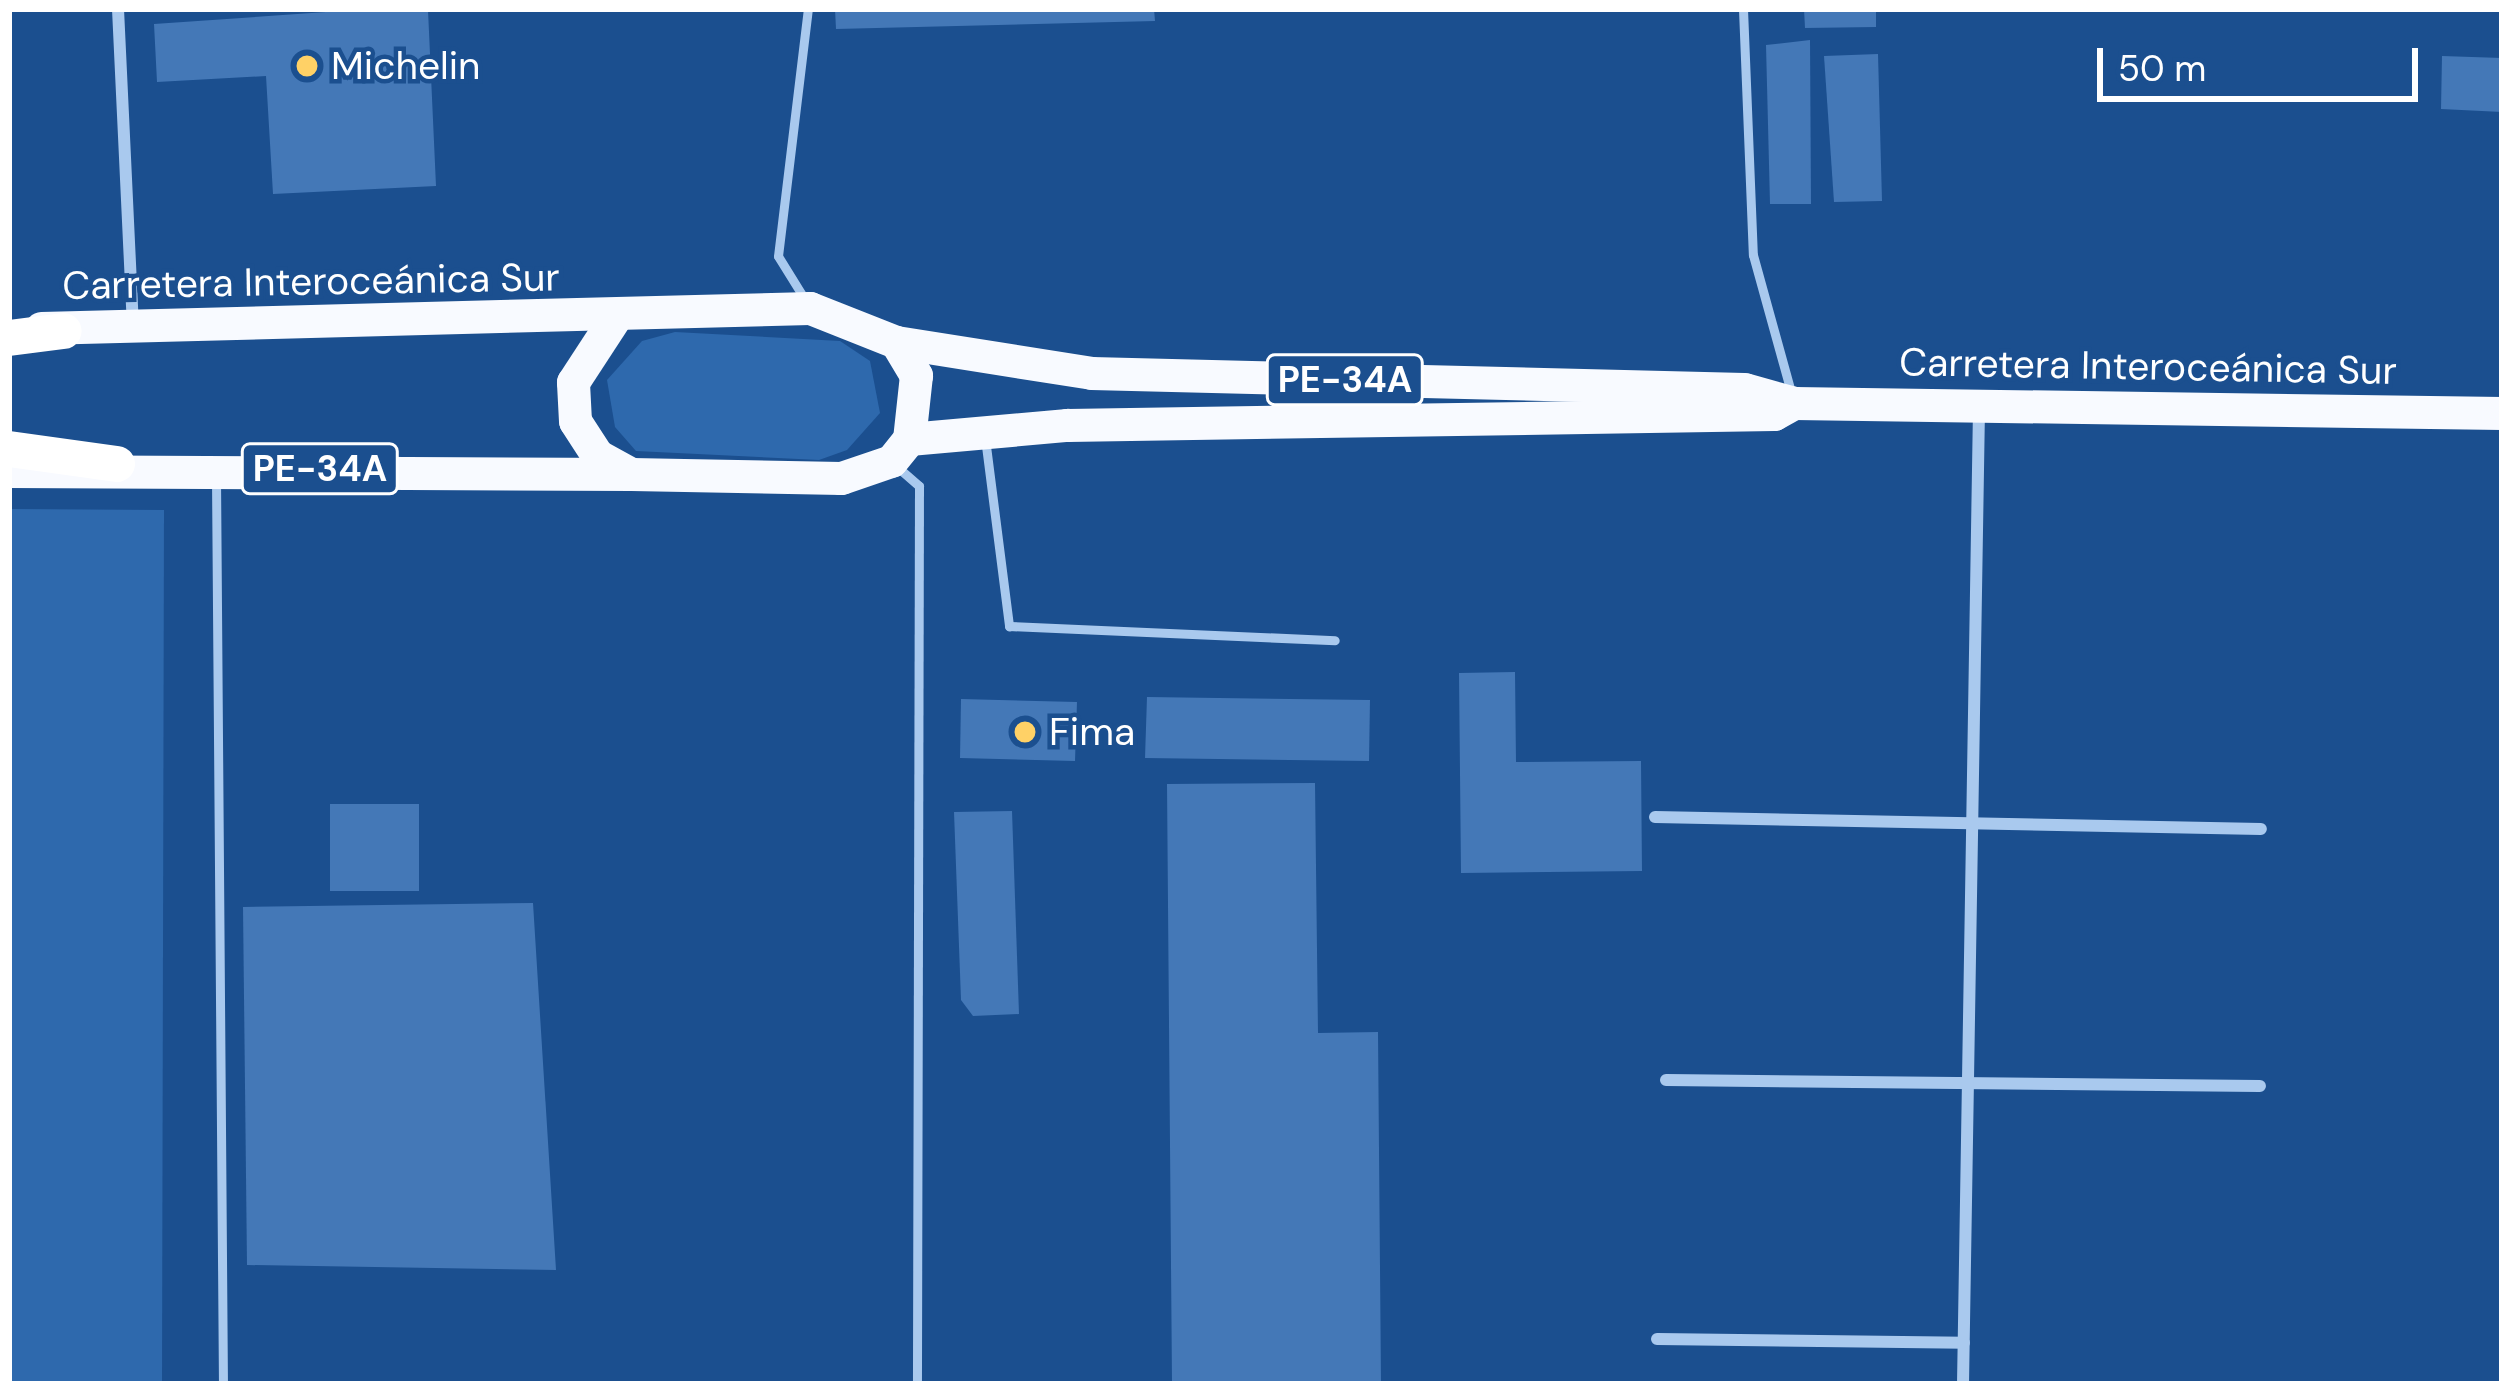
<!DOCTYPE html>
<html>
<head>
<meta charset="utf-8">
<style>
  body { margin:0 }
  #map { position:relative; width:2511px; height:1393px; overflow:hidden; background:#1b4f8f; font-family:"DM Sans",sans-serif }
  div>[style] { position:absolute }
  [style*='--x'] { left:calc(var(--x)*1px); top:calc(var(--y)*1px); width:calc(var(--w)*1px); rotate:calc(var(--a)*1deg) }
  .green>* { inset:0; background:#2e69ad }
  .building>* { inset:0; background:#4478b7 }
  .service>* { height:9px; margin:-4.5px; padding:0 4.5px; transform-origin:4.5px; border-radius:4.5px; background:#a9c9ee }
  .minor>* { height:12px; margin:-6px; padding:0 6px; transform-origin:6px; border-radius:6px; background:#a9c9ee }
  .trunk>* { height:33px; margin:-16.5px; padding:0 16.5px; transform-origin:16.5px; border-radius:16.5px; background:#f8faff }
  .motorway>* { height:36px; margin:-18px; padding:0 18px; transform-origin:18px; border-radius:18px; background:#fff }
  .dots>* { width:33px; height:33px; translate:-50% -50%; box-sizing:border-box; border:6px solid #1b4f8f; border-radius:50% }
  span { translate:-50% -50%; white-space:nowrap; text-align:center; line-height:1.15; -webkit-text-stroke:9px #1b4f8f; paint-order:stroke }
  .shield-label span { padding:3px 9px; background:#1b4f8f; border:3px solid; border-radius:9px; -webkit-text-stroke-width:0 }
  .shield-label { font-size:36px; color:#fff; font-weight:700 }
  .poi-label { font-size:39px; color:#fff }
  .left { translate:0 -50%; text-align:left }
  .street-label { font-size:39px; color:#fff }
  .frame { position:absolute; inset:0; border:12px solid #fff; pointer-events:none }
  .scale { position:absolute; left:2097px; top:48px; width:321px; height:54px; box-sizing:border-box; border:6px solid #fff; border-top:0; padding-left:15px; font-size:36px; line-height:42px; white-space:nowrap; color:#fff; -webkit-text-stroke:9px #1b4f8f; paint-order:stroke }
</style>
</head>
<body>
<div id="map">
  <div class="green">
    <i style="clip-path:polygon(675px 332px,840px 341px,870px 361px,880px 413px,847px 450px,819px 460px,636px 451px,615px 427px,607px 380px,642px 341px)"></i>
    <i style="clip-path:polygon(9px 509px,164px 510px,162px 1384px,9px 1384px)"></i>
  </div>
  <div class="building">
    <i style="clip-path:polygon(369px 9px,428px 10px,436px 186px,273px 194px,266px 76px,157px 82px,154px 24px)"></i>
    <i style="clip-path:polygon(835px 9px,1154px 9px,1155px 21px,836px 29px)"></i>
    <i style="clip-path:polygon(1804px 9px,1876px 9px,1876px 27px,1805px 28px)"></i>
    <i style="clip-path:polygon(1810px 40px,1811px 204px,1770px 204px,1766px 45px)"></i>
    <i style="clip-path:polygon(1878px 54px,1882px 201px,1834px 202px,1824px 56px)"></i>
    <i style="clip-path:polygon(2442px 56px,2502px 58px,2502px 112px,2441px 109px)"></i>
    <i style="clip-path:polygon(1515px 672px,1516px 762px,1641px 761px,1642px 871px,1461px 873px,1459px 673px)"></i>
    <i style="clip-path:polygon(1147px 697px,1370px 700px,1369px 761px,1145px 758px)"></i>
    <i style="clip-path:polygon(961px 699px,1077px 702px,1075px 761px,960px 758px)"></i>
    <i style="clip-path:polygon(1315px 783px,1318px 1033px,1378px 1032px,1381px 1384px,1172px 1384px,1167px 784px)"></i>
    <i style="clip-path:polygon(330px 804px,419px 804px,419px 891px,330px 891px)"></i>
    <i style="clip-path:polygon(1012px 811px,1019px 1014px,973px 1016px,961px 1000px,954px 812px)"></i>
    <i style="clip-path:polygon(533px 903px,556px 1270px,247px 1265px,243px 907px)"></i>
  </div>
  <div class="service">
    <i style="--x:1743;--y:9;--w:246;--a:87.7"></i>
    <i style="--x:1753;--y:255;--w:142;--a:74.5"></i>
    <i style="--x:804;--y:298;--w:49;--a:-121.8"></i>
    <i style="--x:778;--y:256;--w:249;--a:-83.1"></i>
    <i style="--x:985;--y:438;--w:190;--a:82.7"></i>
    <i style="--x:1009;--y:626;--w:326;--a:2.5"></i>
    <i style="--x:895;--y:465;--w:32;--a:41"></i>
    <i style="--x:919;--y:486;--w:898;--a:90.13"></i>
    <i style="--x:216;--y:477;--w:907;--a:89.56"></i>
  </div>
  <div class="minor">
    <i style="--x:118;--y:9;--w:316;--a:87.3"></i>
    <i style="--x:1655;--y:817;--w:606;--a:1.13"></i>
    <i style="--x:1666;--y:1080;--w:594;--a:0.58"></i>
    <i style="--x:1657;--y:1339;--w:307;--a:0.7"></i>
    <i style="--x:1963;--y:1384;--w:976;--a:-89.06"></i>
  </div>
  <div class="trunk">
    <i style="--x:41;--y:328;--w:769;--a:-1.49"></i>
    <i style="--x:810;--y:308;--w:92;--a:21.6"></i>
    <i style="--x:896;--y:342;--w:39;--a:59"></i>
    <i style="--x:916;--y:375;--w:64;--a:96.2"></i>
    <i style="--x:909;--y:439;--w:28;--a:129"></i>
    <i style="--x:891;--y:461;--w:53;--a:161.2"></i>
    <i style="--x:841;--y:478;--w:210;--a:-178.9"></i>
    <i style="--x:631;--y:474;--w:39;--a:-151"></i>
    <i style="--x:597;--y:455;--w:40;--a:-122.9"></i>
    <i style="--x:575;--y:421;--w:39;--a:-93"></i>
    <i style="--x:573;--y:382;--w:75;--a:-56.9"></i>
    <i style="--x:896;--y:342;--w:197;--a:9"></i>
    <i style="--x:1091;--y:373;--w:653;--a:1.4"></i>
    <i style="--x:1744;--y:389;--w:52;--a:15.6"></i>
    <i style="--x:909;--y:439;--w:159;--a:-5.1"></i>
    <i style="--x:1067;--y:425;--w:707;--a:-0.89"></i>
    <i style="--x:1774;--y:414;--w:23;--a:-29"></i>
    <i style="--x:1794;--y:403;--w:708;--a:0.81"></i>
    <i style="--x:9;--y:471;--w:622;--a:0.28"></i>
  </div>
  <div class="motorway">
    <i style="--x:9;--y:338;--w:55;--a:-7.3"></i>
    <i style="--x:9;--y:449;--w:109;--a:7.9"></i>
  </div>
  <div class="dots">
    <i style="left:307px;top:66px;background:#ffd166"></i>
    <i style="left:1025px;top:732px;background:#ffd166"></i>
  </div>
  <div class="shield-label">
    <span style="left:1345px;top:380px">PE-34A</span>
    <span style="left:320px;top:469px">PE-34A</span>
  </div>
  <div class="poi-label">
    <span class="left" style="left:331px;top:66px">Michelin</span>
    <span class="left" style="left:1049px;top:732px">Fima</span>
  </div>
  <div class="street-label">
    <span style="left:311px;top:282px;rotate:-1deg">Carretera Interoceánica Sur</span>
    <span style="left:2148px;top:367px;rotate:1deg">Carretera Interoceánica Sur</span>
  </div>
  <div class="frame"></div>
  <div class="scale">50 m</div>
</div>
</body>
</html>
